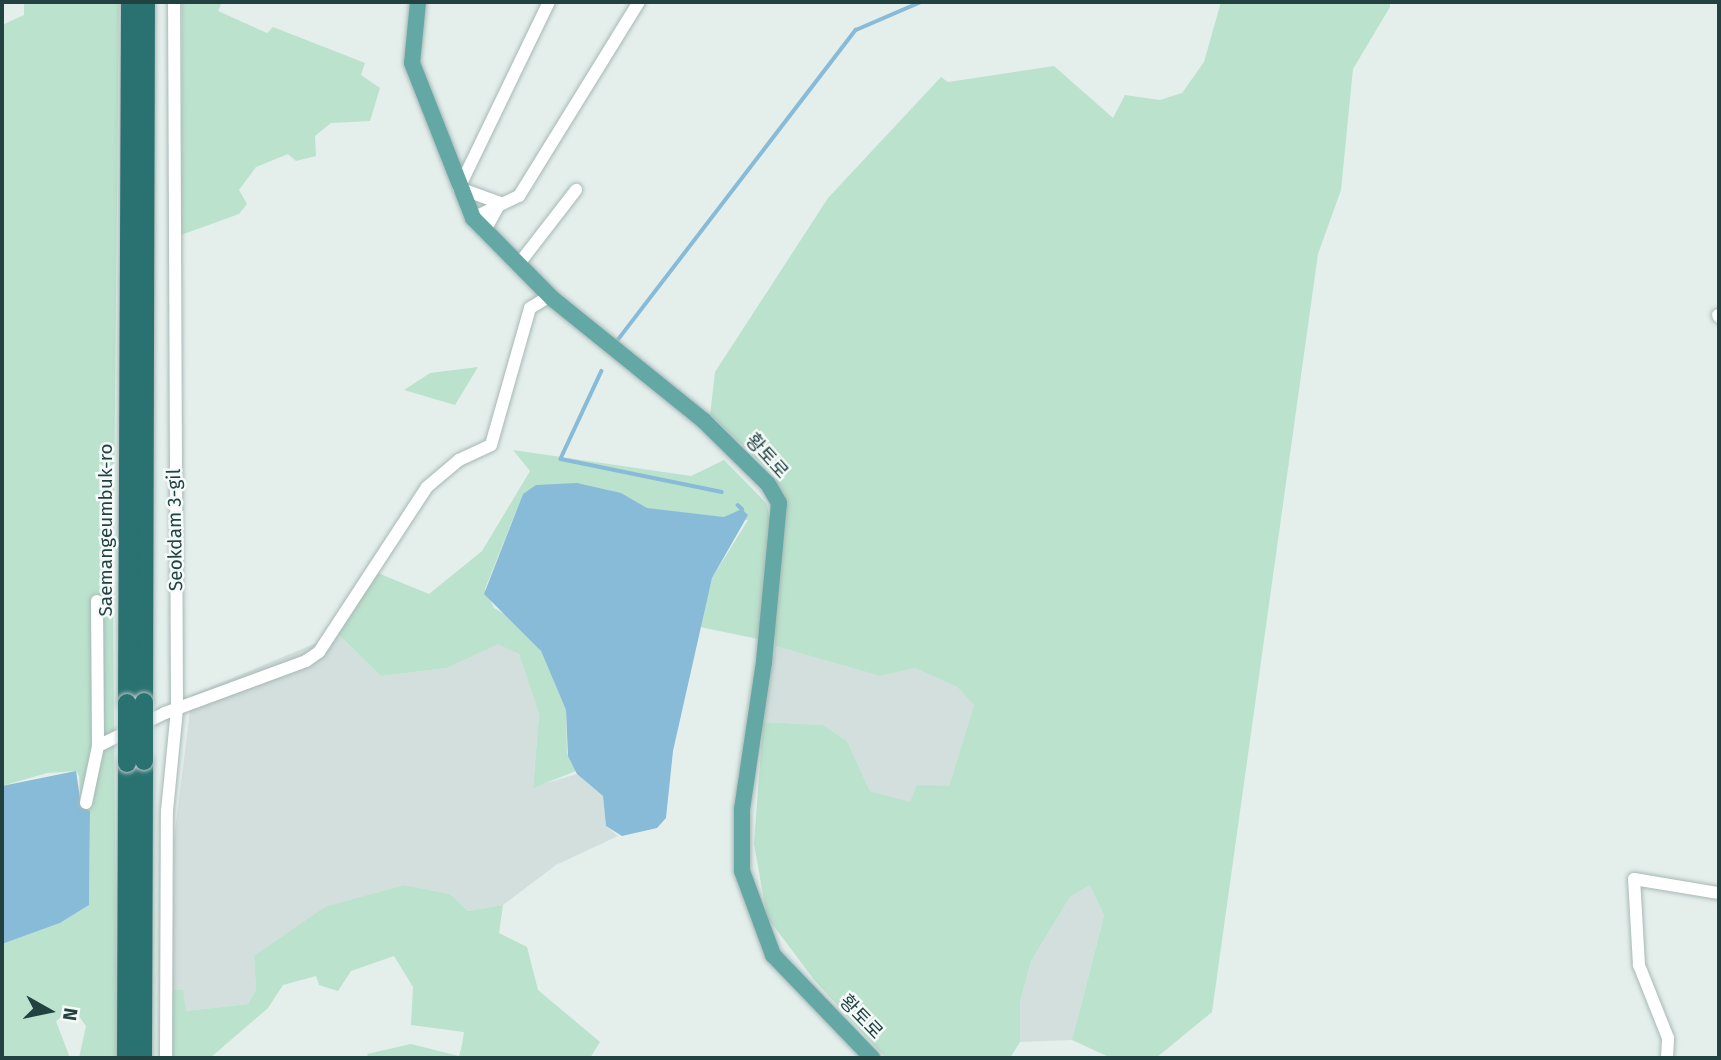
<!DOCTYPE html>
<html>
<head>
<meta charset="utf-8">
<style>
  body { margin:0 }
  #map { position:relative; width:1721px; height:1060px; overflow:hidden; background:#e4efec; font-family:"Fira Sans","Noto Sans KR",sans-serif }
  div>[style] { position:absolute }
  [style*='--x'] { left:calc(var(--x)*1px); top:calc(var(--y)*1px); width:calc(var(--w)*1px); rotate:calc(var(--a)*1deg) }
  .built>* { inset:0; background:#d2dfdc }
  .green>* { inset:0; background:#bbe2cd }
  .water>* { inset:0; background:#87bbd8 }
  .stream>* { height:3.5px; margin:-1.75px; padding:0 1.75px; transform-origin:1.75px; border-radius:1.75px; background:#87bbd8 }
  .roads { filter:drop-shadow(0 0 2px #a6b8b5) drop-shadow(0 0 2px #a6b8b5) }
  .minor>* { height:12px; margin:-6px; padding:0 6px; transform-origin:6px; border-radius:6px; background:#fff }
  .major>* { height:16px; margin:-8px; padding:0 8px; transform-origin:8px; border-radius:8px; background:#64a8a5 }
  .highway>* { height:18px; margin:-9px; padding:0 9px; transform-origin:9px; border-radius:9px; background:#2a7272 }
  .bridges { filter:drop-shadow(0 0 2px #c1caca) drop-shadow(0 0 2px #c1caca) }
  .highway-bridge>* { height:18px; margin:-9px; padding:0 9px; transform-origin:9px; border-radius:9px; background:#2a7272 }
  span { translate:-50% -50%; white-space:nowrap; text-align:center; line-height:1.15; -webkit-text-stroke:5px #f5faf9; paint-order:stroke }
  .street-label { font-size:19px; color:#214240 }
  .frame { position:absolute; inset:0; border:4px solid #214240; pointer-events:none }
  .north { position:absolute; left:14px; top:976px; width:70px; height:70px; -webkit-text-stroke:5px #f5faf9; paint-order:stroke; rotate:99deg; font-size:19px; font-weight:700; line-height:28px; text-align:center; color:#214240 }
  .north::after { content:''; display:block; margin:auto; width:24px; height:32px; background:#214240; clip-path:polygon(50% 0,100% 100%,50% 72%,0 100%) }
</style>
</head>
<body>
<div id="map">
  <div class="built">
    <i style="clip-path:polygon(338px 634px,381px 676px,447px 668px,499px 643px,519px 654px,539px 714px,533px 787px,577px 774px,603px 796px,606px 826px,618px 836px,556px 865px,503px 905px,468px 911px,450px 894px,404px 885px,369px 895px,254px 956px,256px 990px,248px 1004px,186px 1011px,172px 990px,174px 839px,192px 695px)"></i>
    <i style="clip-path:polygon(775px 646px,880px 676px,915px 668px,957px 687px,974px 705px,949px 786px,911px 803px,870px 791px,847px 741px,823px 725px,763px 722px)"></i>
    <i style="clip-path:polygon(1090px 885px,1104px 916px,1072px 1040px,1020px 1042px,1020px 1002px,1031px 961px,1070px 897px)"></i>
  </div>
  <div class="green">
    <i style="clip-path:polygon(24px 2px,119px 2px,113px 600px,117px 1058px,79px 1058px,86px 1026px,73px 1008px,56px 1021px,70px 1058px,2px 1058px,2px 944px,60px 923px,89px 905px,90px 811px,81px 805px,79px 776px,76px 771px,47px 773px,2px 786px,2px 25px,24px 15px)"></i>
    <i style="clip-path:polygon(182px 2px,222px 2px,218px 11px,267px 33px,273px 27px,365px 63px,361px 75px,380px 88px,370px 121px,331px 123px,315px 136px,316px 156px,296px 161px,288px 154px,256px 167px,239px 190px,247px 204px,239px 214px,181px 235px)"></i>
    <i style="clip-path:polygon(1221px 2px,1390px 2px,1390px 7px,1353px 69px,1341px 190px,1318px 254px,1212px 1012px,1156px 1058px,1111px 1058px,1072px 1040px,1104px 916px,1090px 885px,1070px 897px,1031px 961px,1020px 1002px,1020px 1042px,1010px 1058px,886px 1058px,815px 981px,767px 917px,754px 844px,763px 722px,823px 725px,847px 741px,870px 791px,910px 802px,917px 785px,949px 786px,974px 705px,957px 687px,915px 668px,880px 676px,775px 646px,776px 477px,710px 415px,715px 372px,828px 198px,941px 77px,948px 82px,1054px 66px,1113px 118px,1125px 95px,1160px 100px,1182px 93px,1204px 62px)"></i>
    <i style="clip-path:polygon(478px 367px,455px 405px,404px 390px,430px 373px)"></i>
    <i style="clip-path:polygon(513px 450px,691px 476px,724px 460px,767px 504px,771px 530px,758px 639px,700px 627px,712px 578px,748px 520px,523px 494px,485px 589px,494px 608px,515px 620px,541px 651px,566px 710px,567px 753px,576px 771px,533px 788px,539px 714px,519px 654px,498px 644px,447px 668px,381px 676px,338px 634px,378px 573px,429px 594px,482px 551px,530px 471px)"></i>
    <i style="clip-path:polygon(404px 885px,450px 894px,468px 911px,503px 905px,499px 933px,527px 947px,538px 990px,600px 1042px,590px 1058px,369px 1058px,367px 1054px,411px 1044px,459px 1056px,462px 1045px,464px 1032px,411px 1025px,413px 987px,394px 956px,351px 971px,338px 991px,319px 985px,316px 976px,283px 985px,268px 1008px,210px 1058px,173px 1058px,172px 990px,183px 990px,186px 1011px,248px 1004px,256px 990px,254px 956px,325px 907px)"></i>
  </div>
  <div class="water">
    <i style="clip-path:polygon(577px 483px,621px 493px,647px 508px,724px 517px,742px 509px,748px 515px,712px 578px,673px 751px,666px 818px,657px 828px,622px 836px,606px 826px,603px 796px,577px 774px,568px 756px,566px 710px,541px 651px,484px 594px,523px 494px,536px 485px)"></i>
    <i style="clip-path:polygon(76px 771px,81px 805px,90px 811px,89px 905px,60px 923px,2px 944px,2px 786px)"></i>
  </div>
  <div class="stream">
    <i style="--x:617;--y:341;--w:392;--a:-52.5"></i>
    <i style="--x:856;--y:30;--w:71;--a:-23.3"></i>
    <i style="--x:602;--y:371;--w:97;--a:115"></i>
    <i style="--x:561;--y:459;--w:164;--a:11.6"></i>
    <i style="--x:738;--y:505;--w:6;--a:45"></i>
  </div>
  <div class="roads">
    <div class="minor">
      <i style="--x:473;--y:218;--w:51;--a:-25.6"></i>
      <i style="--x:519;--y:196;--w:228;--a:-58.3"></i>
      <i style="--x:484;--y:232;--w:33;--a:-61"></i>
      <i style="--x:500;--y:203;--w:44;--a:-159.9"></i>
      <i style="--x:459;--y:188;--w:207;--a:-64.2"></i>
      <i style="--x:518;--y:265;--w:95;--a:-52.3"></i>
      <i style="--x:1718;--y:315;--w:2;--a:63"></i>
      <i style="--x:97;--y:601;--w:145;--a:89.6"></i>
      <i style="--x:98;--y:746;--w:75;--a:-26.2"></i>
      <i style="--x:165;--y:713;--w:150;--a:-20.2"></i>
      <i style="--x:306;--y:661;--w:16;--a:-35"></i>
      <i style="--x:319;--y:652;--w:197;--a:-56.8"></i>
      <i style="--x:427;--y:487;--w:42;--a:-40.2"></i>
      <i style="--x:459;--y:460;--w:35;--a:-25"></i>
      <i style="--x:491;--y:445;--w:142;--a:-74.1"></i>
      <i style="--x:530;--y:308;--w:23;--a:-31"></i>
      <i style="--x:86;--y:803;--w:58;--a:-78.1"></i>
      <i style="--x:166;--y:1058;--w:247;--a:-89.8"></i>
      <i style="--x:167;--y:811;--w:102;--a:-84.4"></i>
      <i style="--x:177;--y:709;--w:707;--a:-90.24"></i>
      <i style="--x:1667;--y:1058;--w:20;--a:-87"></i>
      <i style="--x:1668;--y:1038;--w:79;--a:-111.7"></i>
      <i style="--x:1639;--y:965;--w:86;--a:-93.3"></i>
      <i style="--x:1634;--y:879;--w:86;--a:9.4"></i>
    </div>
    <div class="major">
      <i style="--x:418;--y:2;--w:61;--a:95.6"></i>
      <i style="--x:412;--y:63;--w:167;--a:68.5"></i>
      <i style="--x:473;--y:218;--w:114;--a:45.4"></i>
      <i style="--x:553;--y:299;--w:193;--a:38.9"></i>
      <i style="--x:703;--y:420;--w:91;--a:44.6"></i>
      <i style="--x:768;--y:484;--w:22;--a:60"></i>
      <i style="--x:779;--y:503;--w:160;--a:95.4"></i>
      <i style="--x:764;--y:662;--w:149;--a:98.5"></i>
      <i style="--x:742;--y:809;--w:62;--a:90"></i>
      <i style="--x:742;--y:871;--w:90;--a:69.7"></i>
      <i style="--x:773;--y:955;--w:143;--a:46.1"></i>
    </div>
    <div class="highway">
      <i style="--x:144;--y:702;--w:700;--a:-89.84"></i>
      <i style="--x:127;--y:703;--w:701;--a:-89.75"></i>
      <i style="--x:126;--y:1058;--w:295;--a:-89.8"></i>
      <i style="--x:143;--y:1058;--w:297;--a:-89.8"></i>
    </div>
  </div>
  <div class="bridges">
    <div class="highway-bridge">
      <i style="--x:144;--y:761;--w:59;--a:-90"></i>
      <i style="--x:127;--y:763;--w:60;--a:-90"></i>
    </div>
  </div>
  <div class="street-label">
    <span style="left:767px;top:456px;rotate:48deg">황토로</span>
    <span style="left:106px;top:530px;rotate:-90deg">Saemangeumbuk-ro</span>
    <span style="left:175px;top:530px;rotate:-91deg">Seokdam 3-gil</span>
    <span style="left:861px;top:1017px;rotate:46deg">황토로</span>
  </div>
  <div class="frame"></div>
  <div class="north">N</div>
</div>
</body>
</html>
